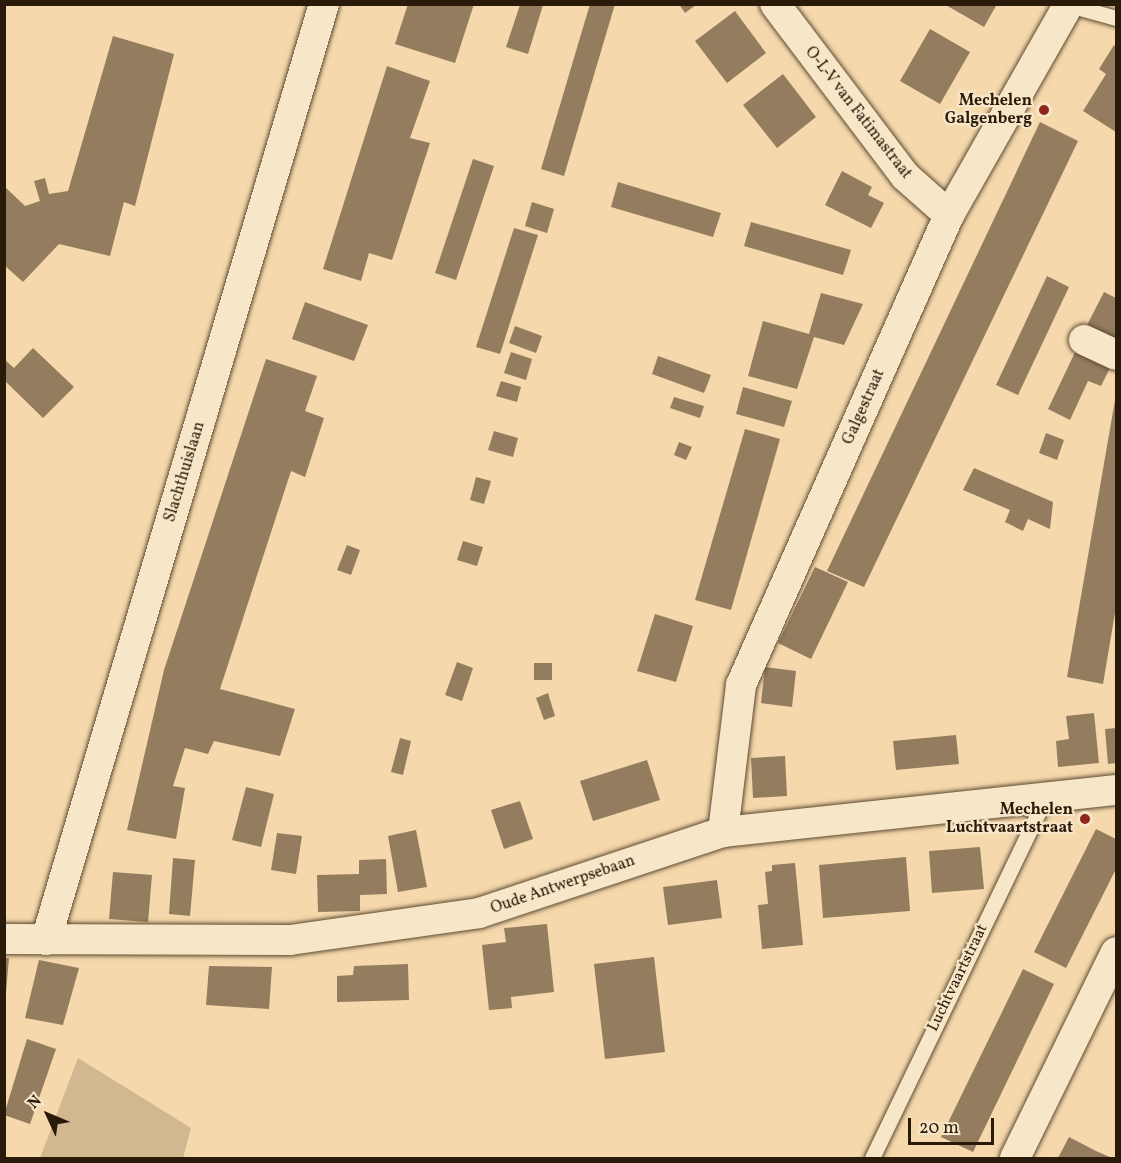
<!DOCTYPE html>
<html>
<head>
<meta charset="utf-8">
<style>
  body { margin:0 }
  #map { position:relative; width:1121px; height:1163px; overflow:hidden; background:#f5d8ab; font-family:Vollkorn,serif }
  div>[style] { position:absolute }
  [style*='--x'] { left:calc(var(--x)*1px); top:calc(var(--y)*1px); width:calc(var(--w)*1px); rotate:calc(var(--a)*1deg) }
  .green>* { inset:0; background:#d2b890 }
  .building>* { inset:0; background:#947d5e }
  .roads { filter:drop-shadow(0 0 2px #5d4a32) drop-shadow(0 0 2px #5d4a32) }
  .lane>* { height:15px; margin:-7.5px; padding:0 7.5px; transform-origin:7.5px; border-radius:7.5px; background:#f8e6c8 }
  .street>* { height:30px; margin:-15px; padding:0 15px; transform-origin:15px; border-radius:15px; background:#f8e6c8 }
  .dots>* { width:16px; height:16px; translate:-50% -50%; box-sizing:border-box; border:3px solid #f8e6c8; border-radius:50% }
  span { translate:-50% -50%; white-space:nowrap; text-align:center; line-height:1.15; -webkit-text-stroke:4.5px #f8e6c8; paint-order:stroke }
  .poi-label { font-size:16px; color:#2a1a0a; font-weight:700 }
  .right { translate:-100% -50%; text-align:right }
  .street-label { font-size:16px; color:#2a1a0a }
  .frame { position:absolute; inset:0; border:6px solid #2a1a0a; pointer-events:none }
  .north { position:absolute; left:18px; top:1085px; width:60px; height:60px; -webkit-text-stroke:4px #f8e6c8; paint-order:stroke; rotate:314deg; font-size:16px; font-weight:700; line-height:24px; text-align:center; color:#2a1a0a }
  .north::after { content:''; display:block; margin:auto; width:21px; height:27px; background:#2a1a0a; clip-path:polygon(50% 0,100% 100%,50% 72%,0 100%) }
  .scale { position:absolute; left:908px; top:1118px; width:86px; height:27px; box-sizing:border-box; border:3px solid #2a1a0a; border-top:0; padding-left:8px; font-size:18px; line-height:21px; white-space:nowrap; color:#2a1a0a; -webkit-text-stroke:4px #f8e6c8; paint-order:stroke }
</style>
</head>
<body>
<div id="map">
  <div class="green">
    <i style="clip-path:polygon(78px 1058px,191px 1128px,183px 1158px,40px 1158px)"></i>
  </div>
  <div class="building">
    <i style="clip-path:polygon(408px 4px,474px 4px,455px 63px,395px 44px)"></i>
    <i style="clip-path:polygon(590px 4px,615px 4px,564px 176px,541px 169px)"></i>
    <i style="clip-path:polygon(679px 4px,697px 4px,685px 13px)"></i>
    <i style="clip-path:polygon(944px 4px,997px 4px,984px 27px)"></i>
    <i style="clip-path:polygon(520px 5px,543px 5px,528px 54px,506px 47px)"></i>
    <i style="clip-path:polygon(735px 11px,766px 53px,727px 83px,695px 41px)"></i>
    <i style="clip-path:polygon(930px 29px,970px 52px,940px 104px,900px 81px)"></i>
    <i style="clip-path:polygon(113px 36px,174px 54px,135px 206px,124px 202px,110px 256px,59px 244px,23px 282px,4px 265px,4px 186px,25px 206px,40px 201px,34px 181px,45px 178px,49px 194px,68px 191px)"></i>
    <i style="clip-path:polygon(1114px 45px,1116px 47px,1116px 132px,1083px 111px,1106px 74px,1099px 69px)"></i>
    <i style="clip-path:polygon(387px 66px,430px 81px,410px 138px,430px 143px,392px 260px,369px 253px,361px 281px,323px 269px)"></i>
    <i style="clip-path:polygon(783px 74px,816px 117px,777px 148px,743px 105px)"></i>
    <i style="clip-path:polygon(1040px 122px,1078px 141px,864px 587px,827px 571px)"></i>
    <i style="clip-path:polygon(473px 159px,494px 166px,456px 280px,435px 273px)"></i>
    <i style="clip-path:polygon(842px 171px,872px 187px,868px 195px,884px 203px,871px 228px,825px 205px)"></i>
    <i style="clip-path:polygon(618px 182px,721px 213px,713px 237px,611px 207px)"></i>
    <i style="clip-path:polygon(532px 202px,554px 209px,547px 233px,525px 226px)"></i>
    <i style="clip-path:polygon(751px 222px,851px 250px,843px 275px,744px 246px)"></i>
    <i style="clip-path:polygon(514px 228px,538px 235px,500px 354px,476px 347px)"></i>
    <i style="clip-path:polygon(1047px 276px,1069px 287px,1018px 395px,996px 385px)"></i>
    <i style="clip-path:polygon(1104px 292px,1116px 298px,1116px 345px,1085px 329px)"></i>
    <i style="clip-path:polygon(821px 293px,863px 304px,844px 345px,814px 337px,797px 389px,748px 376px,763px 321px,809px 334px)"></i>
    <i style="clip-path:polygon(305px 302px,368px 325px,354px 361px,292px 339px)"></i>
    <i style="clip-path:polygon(515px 326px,542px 336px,536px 353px,509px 343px)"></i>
    <i style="clip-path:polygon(33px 348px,74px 387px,43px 418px,4px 380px,4px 359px,14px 368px)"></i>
    <i style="clip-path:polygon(1077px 348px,1112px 364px,1101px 386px,1088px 381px,1070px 420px,1048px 409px)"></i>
    <i style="clip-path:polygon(511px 352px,532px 359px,526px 380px,504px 373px)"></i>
    <i style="clip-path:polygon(658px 356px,711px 375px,704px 393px,652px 374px)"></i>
    <i style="clip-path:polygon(266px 359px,317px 376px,305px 411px,324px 418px,305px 477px,291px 471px,220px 689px,295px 709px,280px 756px,214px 741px,208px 754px,185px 748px,173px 786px,185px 788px,176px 839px,127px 830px,164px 670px)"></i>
    <i style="clip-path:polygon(501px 381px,521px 387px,517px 402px,496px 396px)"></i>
    <i style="clip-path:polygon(743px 387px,792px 401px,784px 427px,736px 414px)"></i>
    <i style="clip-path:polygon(674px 397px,704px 406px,700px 418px,670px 408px)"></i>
    <i style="clip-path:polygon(1115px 400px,1116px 607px,1103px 684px,1067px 677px)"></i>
    <i style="clip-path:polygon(745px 429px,780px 439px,731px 610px,695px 600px)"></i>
    <i style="clip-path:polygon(494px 431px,518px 438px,513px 457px,488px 450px)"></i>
    <i style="clip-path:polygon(1046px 433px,1064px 440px,1057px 460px,1039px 453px)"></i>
    <i style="clip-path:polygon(679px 442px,692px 447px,686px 460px,674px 455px)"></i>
    <i style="clip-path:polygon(974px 468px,1053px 502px,1050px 529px,1028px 519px,1023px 531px,1005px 522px,1010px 510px,963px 490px)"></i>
    <i style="clip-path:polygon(476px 477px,491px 481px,484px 504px,470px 500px)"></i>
    <i style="clip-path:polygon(463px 541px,483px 547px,477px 566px,457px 560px)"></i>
    <i style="clip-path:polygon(347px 545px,360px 550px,351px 575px,337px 570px)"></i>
    <i style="clip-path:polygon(815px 567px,848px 582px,811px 659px,778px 643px)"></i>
    <i style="clip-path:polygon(655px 614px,693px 626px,676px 682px,637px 671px)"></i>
    <i style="clip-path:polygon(457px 662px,473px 668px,462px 701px,445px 695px)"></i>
    <i style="clip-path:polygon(534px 663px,552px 663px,552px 680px,534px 680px)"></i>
    <i style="clip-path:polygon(765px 667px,796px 671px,792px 707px,761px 703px)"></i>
    <i style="clip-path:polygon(548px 693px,555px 716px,544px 720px,536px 698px)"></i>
    <i style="clip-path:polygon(1094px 713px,1099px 763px,1058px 767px,1056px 741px,1069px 739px,1066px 716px)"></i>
    <i style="clip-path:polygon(1116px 728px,1116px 763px,1108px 764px,1105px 729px)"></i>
    <i style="clip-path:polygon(956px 735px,959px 764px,896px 770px,893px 741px)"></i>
    <i style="clip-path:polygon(400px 738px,411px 741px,403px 775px,391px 772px)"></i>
    <i style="clip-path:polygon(785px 756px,787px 796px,753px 798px,751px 758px)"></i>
    <i style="clip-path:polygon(647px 760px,660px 800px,593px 821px,580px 781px)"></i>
    <i style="clip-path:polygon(246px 787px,274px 794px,261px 847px,232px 840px)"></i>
    <i style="clip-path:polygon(520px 801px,533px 839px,504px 849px,491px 810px)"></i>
    <i style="clip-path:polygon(1096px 829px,1116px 839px,1116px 869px,1066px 968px,1034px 952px)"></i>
    <i style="clip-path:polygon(416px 830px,427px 887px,398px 892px,388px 836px)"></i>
    <i style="clip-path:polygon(277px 833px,302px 836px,296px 874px,271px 870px)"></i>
    <i style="clip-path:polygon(980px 847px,984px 889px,932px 893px,929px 851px)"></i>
    <i style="clip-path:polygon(906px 857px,910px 911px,823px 918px,819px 865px)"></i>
    <i style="clip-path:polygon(173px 858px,195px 860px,190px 916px,169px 914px)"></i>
    <i style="clip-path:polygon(386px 859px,387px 894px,360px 895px,360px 911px,318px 912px,317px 875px,359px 874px,359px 860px)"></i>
    <i style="clip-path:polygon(795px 863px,803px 945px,762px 949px,758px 905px,768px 904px,765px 872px,772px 871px,772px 865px)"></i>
    <i style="clip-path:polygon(113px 872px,152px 875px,148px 922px,109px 919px)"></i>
    <i style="clip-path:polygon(717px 880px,722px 918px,668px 925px,663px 887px)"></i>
    <i style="clip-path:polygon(547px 924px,554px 992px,511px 997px,512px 1008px,489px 1010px,482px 945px,506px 942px,504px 928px)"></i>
    <i style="clip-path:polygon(654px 957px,665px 1052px,605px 1059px,594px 964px)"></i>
    <i style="clip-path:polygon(4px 958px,9px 958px,6px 993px,4px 993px)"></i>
    <i style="clip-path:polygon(39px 960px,79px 968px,63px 1025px,25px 1018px)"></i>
    <i style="clip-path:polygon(408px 964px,409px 1000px,337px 1002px,337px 976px,353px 975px,354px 966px)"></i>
    <i style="clip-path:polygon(209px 966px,272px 967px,269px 1009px,206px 1005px)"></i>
    <i style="clip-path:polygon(1023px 969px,1054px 984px,973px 1152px,941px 1137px)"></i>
    <i style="clip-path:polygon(27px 1039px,56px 1049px,30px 1124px,4px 1115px)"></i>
    <i style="clip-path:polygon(1069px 1137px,1096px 1151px,1112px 1158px,1058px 1158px)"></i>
  </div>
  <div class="roads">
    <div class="lane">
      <i style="--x:1069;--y:5;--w:49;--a:15.5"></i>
      <i style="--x:872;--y:1158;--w:399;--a:-64.3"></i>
    </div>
    <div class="street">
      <i style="--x:775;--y:4;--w:216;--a:52.9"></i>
      <i style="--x:905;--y:176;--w:59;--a:41.6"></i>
      <i style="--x:1084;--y:340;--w:35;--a:25"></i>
      <i style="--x:723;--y:832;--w:148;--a:-83"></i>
      <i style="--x:741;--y:685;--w:514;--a:-66.13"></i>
      <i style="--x:949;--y:215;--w:243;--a:-60.4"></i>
      <i style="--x:4;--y:939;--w:286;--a:0.2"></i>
      <i style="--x:290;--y:940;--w:191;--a:-8.1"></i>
      <i style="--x:479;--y:913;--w:257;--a:-18.4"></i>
      <i style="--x:723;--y:832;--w:395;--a:-6.1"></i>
      <i style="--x:46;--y:940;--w:976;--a:-73.46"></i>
      <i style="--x:1015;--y:1158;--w:229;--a:-63.9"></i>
    </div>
  </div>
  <div class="dots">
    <i style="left:1044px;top:110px;background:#8f2418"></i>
    <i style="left:1085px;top:819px;background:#8f2418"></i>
  </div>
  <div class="poi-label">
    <span class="right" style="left:1032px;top:110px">Mechelen<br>Galgenberg</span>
    <span class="right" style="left:1073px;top:819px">Mechelen<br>Luchtvaartstraat</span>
  </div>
  <div class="street-label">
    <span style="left:858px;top:113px;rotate:52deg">O-L-V van Fatimastraat</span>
    <span style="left:864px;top:407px;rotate:-66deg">Galgestraat</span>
    <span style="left:185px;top:472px;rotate:-73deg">Slachthuislaan</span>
    <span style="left:563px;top:885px;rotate:-19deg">Oude Antwerpsebaan</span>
    <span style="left:958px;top:978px;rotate:-64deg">Luchtvaartstraat</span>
  </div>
  <div class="frame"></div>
  <div class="north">N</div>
  <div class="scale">20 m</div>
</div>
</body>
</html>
